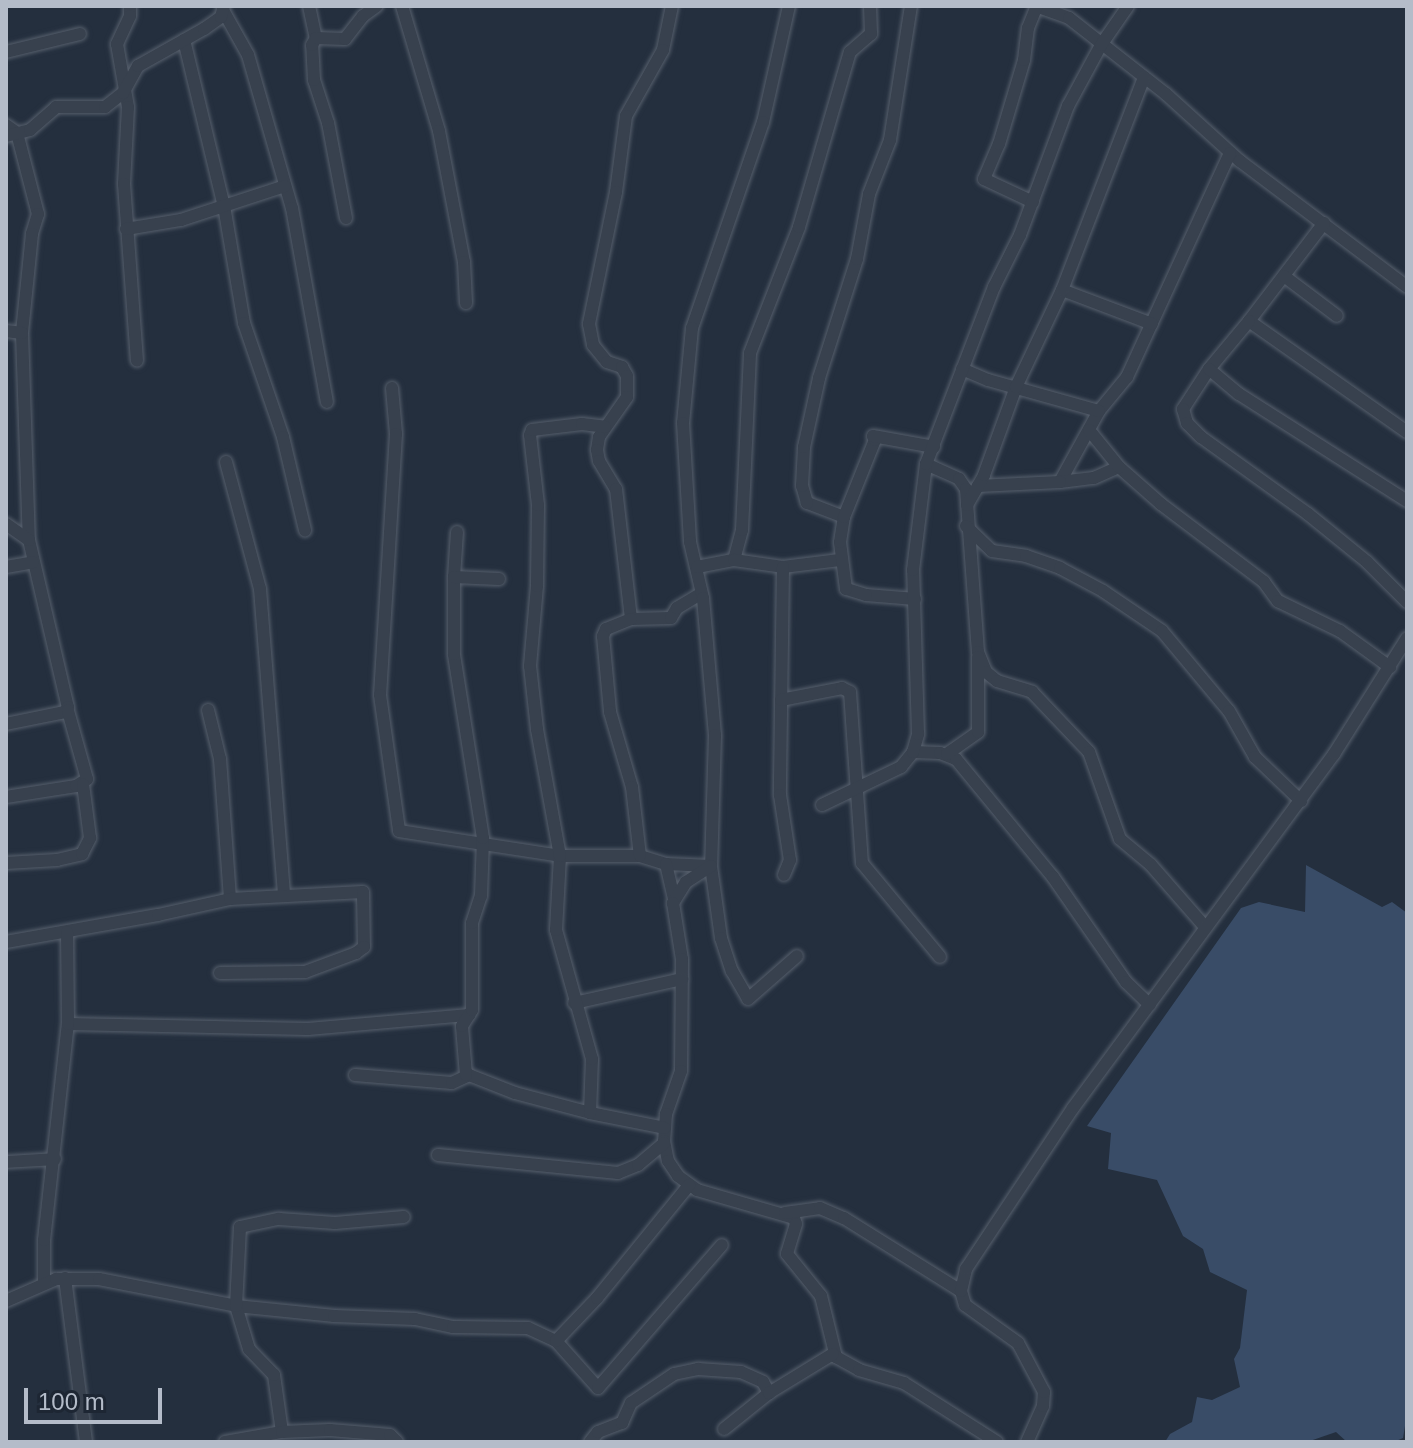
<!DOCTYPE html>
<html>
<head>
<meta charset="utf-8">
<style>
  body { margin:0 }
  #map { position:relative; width:1413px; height:1448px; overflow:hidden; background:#242f3e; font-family:Helvetica,sans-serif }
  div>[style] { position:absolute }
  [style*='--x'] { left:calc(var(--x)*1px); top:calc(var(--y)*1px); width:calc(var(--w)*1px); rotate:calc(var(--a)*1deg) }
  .water>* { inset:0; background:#394c67 }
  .roads { filter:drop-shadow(0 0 2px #565f6c) drop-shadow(0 0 2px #565f6c) }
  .minor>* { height:12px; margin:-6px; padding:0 6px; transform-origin:6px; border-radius:6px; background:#38414e }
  span { translate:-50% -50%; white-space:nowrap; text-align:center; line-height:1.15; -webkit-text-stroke:6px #1d2633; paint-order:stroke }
  .frame { position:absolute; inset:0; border:8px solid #b4bcc9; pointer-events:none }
  .scale { position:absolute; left:24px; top:1388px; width:138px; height:36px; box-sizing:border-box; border:4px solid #b4bcc9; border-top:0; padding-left:10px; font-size:24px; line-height:28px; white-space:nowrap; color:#b4bcc9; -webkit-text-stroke:6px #1d2633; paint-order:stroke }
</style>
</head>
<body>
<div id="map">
  <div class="water">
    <i style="clip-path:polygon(1306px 865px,1382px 907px,1392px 902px,1407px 913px,1407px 1414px,1403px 1438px,1394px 1442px,1347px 1442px,1336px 1432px,1307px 1442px,1165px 1442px,1170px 1434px,1192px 1422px,1197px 1397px,1212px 1400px,1240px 1387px,1234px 1359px,1240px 1348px,1247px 1290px,1210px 1272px,1203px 1249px,1183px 1236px,1157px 1180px,1108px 1169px,1111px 1133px,1087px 1126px,1241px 908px,1259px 902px,1305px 912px)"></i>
  </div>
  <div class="roads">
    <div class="minor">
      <i style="--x:130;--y:6;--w:10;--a:90"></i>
      <i style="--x:130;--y:16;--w:31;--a:115"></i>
      <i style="--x:117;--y:44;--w:64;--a:80.1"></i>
      <i style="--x:128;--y:107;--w:77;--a:93"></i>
      <i style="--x:124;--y:184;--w:177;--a:85.8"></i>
      <i style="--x:309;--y:6;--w:33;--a:78"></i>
      <i style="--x:402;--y:6;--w:130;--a:73.5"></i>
      <i style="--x:439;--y:131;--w:133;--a:79.2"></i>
      <i style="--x:464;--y:262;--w:41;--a:87.2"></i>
      <i style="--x:672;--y:6;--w:45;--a:101.6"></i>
      <i style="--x:663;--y:50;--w:76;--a:119.3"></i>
      <i style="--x:626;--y:116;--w:77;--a:97.5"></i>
      <i style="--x:616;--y:192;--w:135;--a:101.6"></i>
      <i style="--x:589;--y:324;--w:21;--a:79"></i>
      <i style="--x:593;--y:345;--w:22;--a:51"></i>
      <i style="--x:607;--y:362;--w:16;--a:18"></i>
      <i style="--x:622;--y:367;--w:10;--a:61"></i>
      <i style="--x:627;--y:376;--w:21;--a:90"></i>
      <i style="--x:627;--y:397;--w:49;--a:125"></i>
      <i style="--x:599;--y:437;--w:13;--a:99"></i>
      <i style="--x:597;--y:450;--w:11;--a:80"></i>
      <i style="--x:599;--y:461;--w:33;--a:59"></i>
      <i style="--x:616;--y:489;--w:131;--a:83.4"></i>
      <i style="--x:631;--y:619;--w:40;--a:-1.4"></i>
      <i style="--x:671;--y:618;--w:12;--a:-59"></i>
      <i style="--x:677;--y:608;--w:27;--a:-31"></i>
      <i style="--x:789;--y:6;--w:119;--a:102.6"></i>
      <i style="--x:763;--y:122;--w:218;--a:109"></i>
      <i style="--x:692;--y:328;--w:95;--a:95.4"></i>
      <i style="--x:683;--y:423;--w:119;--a:86.6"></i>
      <i style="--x:690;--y:542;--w:57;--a:76.9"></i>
      <i style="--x:703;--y:598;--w:138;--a:85"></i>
      <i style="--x:715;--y:735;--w:131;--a:91.7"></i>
      <i style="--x:711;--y:866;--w:73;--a:82.1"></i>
      <i style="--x:721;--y:938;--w:35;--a:72"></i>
      <i style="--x:732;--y:971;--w:32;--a:60"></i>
      <i style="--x:748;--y:999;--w:65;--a:-41.3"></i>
      <i style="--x:1036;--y:6;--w:35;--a:20"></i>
      <i style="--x:1069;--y:18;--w:123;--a:38.1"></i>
      <i style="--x:1166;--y:94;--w:100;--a:42.2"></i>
      <i style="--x:1240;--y:161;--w:209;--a:37"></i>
      <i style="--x:224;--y:12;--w:49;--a:60.8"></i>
      <i style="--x:248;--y:55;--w:159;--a:74"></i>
      <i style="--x:292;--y:208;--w:197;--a:79.8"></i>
      <i style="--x:184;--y:40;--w:171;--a:76.5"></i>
      <i style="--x:224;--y:206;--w:119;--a:80.3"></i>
      <i style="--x:244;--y:323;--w:120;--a:71.1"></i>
      <i style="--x:283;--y:437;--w:96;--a:76.7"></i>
      <i style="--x:6;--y:52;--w:76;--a:-13.7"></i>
      <i style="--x:6;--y:125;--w:14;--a:36"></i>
      <i style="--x:17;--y:133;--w:84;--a:75.5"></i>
      <i style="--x:38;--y:214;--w:21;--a:107"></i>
      <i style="--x:32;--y:234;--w:100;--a:95.8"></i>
      <i style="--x:22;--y:333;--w:207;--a:88.1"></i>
      <i style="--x:29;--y:540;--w:171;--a:76.9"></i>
      <i style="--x:68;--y:707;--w:6;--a:121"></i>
      <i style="--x:65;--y:712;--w:60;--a:168.5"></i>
      <i style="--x:6;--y:136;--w:25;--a:-14"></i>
      <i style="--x:30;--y:130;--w:35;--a:-41"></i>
      <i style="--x:56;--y:107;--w:49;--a:0"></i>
      <i style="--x:105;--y:107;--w:23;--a:-38"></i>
      <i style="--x:123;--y:93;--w:31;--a:-61"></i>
      <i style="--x:138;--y:66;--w:76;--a:-29.3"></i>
      <i style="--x:204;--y:29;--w:21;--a:-35"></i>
      <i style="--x:221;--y:17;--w:11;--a:-75"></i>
      <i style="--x:1230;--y:153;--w:247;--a:114.7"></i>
      <i style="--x:1127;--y:377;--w:44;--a:129.5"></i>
      <i style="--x:1099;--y:411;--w:81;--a:118.8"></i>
      <i style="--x:1060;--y:482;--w:34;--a:-7"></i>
      <i style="--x:1094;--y:478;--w:27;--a:-24"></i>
      <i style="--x:1119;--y:467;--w:56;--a:41.4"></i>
      <i style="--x:1161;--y:504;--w:129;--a:37.1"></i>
      <i style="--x:1264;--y:582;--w:24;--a:54"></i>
      <i style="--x:1278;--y:601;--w:69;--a:25.8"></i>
      <i style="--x:1340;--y:631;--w:62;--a:35.8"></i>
      <i style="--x:1033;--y:202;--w:54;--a:-154.9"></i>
      <i style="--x:984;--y:179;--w:38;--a:-67"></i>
      <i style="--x:999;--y:144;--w:88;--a:-73.4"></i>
      <i style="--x:1024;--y:60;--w:32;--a:-83"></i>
      <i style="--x:1028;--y:28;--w:24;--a:-68"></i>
      <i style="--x:346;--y:218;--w:97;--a:-100.7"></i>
      <i style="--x:328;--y:123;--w:45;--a:-108"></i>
      <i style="--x:314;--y:80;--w:35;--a:-93"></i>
      <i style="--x:312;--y:45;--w:8;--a:-60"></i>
      <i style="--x:316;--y:38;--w:29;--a:2"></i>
      <i style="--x:345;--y:39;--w:29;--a:-52"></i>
      <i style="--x:363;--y:16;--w:17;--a:-36"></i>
      <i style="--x:1324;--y:223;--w:123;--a:127.4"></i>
      <i style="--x:1249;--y:321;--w:193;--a:35.1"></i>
      <i style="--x:126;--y:229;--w:56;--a:-9.3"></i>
      <i style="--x:181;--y:220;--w:109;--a:-18.1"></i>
      <i style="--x:1284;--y:276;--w:66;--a:37"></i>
      <i style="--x:1062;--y:290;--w:96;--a:20.7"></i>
      <i style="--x:1249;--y:321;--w:62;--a:129.8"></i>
      <i style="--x:1209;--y:369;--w:48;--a:123"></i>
      <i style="--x:1183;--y:409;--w:15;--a:74"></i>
      <i style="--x:1187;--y:423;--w:20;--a:45"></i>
      <i style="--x:1201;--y:437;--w:132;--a:35.7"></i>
      <i style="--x:1308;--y:514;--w:76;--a:39.1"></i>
      <i style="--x:1367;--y:562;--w:57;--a:45"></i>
      <i style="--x:6;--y:331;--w:16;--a:7"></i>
      <i style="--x:962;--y:369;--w:28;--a:23"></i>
      <i style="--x:988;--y:380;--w:115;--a:15.6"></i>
      <i style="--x:1209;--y:369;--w:39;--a:40"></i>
      <i style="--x:1239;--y:394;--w:199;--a:32.5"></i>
      <i style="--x:392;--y:388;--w:46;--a:85"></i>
      <i style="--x:396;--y:434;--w:261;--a:93.5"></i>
      <i style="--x:380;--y:695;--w:137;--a:82"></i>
      <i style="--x:399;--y:831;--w:163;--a:8.8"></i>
      <i style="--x:560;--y:856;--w:80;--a:0"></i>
      <i style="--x:640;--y:856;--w:27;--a:17"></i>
      <i style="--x:666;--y:864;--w:45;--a:2.5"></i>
      <i style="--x:1089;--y:430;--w:48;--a:51"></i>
      <i style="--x:226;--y:462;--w:131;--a:75"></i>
      <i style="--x:260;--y:589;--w:305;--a:85.5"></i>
      <i style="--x:926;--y:464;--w:36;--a:24"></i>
      <i style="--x:959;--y:479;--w:12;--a:55"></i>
      <i style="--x:966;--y:489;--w:163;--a:85.8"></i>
      <i style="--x:978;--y:652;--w:22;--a:68"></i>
      <i style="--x:986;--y:672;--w:14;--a:39"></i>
      <i style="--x:997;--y:681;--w:37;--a:17"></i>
      <i style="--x:1032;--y:692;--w:83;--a:46.5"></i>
      <i style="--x:1089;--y:752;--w:92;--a:70.4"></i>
      <i style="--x:1120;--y:839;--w:40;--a:40"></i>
      <i style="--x:1151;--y:865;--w:82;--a:48.9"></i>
      <i style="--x:978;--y:486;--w:82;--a:-2.8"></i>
      <i style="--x:967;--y:505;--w:34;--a:-60"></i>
      <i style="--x:984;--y:475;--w:94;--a:-70"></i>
      <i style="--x:1016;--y:387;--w:107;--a:-64.6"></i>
      <i style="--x:1062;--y:290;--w:228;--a:-68.9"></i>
      <i style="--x:844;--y:517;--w:40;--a:-159"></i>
      <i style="--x:807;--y:503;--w:18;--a:-106"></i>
      <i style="--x:802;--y:486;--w:39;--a:-87"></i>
      <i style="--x:804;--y:447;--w:71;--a:-77.7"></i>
      <i style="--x:819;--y:378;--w:125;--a:-72.3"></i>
      <i style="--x:857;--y:259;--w:66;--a:-79.5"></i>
      <i style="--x:869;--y:194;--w:58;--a:-68.7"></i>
      <i style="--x:890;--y:140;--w:136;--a:-81.1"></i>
      <i style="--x:6;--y:524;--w:28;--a:35"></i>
      <i style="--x:966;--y:526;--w:36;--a:44"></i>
      <i style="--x:992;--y:551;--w:34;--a:8"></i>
      <i style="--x:1026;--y:556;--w:36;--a:19"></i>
      <i style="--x:1060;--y:568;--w:49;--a:28.1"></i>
      <i style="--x:1103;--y:591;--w:71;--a:34.1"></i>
      <i style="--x:1162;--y:631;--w:104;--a:50.1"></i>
      <i style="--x:1229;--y:711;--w:53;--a:60.5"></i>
      <i style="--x:1255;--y:757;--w:64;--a:43.7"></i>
      <i style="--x:734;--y:560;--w:31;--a:-75"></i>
      <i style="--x:742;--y:530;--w:177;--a:-87.4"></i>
      <i style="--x:750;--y:353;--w:135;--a:-68.7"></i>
      <i style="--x:799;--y:227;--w:182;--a:-73.8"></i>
      <i style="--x:850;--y:52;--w:28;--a:-41"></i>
      <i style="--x:871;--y:34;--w:28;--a:-92"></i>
      <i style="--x:6;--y:567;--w:27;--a:-10"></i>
      <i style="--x:697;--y:567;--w:38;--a:-11"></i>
      <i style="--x:734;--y:560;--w:49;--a:8.1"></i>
      <i style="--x:783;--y:567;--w:57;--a:-7"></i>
      <i style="--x:783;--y:567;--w:228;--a:90.8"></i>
      <i style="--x:780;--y:795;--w:66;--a:81.3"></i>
      <i style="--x:790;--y:860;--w:16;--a:112"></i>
      <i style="--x:454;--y:577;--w:45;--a:-86.2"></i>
      <i style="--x:915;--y:599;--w:49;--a:-175.3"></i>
      <i style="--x:866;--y:595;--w:21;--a:-163"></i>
      <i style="--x:846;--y:589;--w:47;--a:-97.3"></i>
      <i style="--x:840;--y:542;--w:25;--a:-81"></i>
      <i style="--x:844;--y:517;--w:83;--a:-68.1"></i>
      <i style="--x:875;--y:440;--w:4;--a:-117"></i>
      <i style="--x:873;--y:436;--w:62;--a:10.2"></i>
      <i style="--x:631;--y:619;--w:27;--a:158"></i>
      <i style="--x:606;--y:629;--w:8;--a:113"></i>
      <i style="--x:603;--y:636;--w:76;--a:84.7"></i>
      <i style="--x:610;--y:712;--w:78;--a:73.7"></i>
      <i style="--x:632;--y:787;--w:69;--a:83.4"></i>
      <i style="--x:781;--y:700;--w:62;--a:-11.1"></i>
      <i style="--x:842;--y:688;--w:9;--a:27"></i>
      <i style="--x:850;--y:692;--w:171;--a:86"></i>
      <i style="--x:862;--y:863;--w:122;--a:50.3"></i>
      <i style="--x:208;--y:710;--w:50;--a:76.2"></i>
      <i style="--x:220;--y:759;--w:140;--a:85.9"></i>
      <i style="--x:913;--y:752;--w:27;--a:2"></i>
      <i style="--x:940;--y:753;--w:17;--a:21"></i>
      <i style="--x:956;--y:759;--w:153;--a:50.6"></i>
      <i style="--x:1053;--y:877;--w:128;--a:55.2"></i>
      <i style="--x:1126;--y:982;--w:33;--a:44"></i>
      <i style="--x:947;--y:754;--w:38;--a:-35"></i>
      <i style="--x:978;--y:732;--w:75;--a:-90"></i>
      <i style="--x:6;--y:797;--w:71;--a:-8.9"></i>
      <i style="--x:76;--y:786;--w:13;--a:-32"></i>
      <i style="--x:87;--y:779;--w:71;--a:-105.6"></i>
      <i style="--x:822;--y:805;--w:88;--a:-25.7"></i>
      <i style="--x:901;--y:767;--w:19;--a:-51"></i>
      <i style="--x:913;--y:752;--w:19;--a:-74"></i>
      <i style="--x:918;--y:734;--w:164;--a:-91.7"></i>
      <i style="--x:913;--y:570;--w:107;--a:-83"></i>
      <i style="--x:926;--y:464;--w:190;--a:-69"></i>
      <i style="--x:994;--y:287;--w:58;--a:-63.4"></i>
      <i style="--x:1020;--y:235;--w:138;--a:-69.6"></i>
      <i style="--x:1068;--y:106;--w:69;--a:-61.6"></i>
      <i style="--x:1101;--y:45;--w:47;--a:-55.3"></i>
      <i style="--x:6;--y:863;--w:51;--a:-3.4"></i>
      <i style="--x:57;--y:860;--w:26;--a:-13"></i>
      <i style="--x:82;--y:854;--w:18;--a:-63"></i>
      <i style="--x:90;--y:838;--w:54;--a:-97.4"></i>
      <i style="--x:666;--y:864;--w:35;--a:77"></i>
      <i style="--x:711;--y:866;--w:30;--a:147"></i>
      <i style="--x:686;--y:882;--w:25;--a:122"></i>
      <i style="--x:673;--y:903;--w:57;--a:80.9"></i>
      <i style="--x:682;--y:959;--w:112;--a:90.5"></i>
      <i style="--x:681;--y:1071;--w:46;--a:109.2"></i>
      <i style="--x:666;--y:1114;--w:27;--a:94"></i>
      <i style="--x:664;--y:1141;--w:20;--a:79"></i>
      <i style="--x:668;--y:1161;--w:18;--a:56"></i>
      <i style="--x:678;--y:1176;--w:24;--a:36"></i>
      <i style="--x:697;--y:1190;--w:101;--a:16.1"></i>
      <i style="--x:794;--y:1218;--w:6;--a:72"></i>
      <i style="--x:796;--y:1224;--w:31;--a:107"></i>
      <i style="--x:787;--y:1254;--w:54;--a:51"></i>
      <i style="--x:821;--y:1296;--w:63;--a:76.2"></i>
      <i style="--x:836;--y:1357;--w:26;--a:29"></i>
      <i style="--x:859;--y:1370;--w:47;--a:16.1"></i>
      <i style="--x:904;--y:1383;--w:110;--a:32.4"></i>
      <i style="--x:6;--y:942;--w:154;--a:-10.1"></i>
      <i style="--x:158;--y:915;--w:74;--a:-12.5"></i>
      <i style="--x:230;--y:899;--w:133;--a:-3"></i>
      <i style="--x:363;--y:892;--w:55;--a:89"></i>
      <i style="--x:364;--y:947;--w:10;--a:143"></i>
      <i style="--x:356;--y:953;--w:54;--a:159.6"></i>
      <i style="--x:305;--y:972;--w:85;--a:179.3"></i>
      <i style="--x:574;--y:1003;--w:111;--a:-12.5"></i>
      <i style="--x:68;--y:1024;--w:240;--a:1.2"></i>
      <i style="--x:308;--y:1029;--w:162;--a:-5"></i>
      <i style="--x:355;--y:1075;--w:97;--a:4.7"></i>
      <i style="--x:452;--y:1083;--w:19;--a:-25"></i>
      <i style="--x:469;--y:1075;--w:49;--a:21.4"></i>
      <i style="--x:515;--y:1093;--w:78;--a:14.9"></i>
      <i style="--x:590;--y:1113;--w:76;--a:11.3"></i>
      <i style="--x:466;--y:1075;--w:49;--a:-94.7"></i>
      <i style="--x:462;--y:1026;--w:19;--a:-58"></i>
      <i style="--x:472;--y:1010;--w:87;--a:-90"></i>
      <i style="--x:472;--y:923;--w:28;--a:-72"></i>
      <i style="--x:481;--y:896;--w:58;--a:-88"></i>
      <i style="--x:483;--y:838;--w:186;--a:-99"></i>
      <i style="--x:454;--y:654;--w:77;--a:-90"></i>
      <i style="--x:454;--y:577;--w:45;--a:2.5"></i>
      <i style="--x:590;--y:1113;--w:54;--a:-87.9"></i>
      <i style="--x:592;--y:1059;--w:134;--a:-105.6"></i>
      <i style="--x:556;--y:930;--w:74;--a:-86.9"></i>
      <i style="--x:560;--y:856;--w:129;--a:-100.3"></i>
      <i style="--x:537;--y:729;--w:63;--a:-96.3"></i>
      <i style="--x:530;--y:666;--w:80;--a:-85"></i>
      <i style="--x:537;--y:586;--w:81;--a:-89.3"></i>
      <i style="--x:538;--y:505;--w:70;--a:-96.5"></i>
      <i style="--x:530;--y:435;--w:5;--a:-68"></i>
      <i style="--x:532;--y:430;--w:50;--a:-6.8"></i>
      <i style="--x:582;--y:424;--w:23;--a:7"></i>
      <i style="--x:438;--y:1155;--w:181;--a:5.7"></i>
      <i style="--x:618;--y:1173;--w:22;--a:-22"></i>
      <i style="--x:638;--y:1165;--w:34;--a:-40"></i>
      <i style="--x:6;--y:1162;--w:49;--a:-3.5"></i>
      <i style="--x:785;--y:1213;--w:35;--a:-8"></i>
      <i style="--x:820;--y:1208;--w:26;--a:23"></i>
      <i style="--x:844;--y:1218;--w:138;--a:32"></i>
      <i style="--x:65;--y:1278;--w:165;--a:82.7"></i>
      <i style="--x:44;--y:1283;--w:43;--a:-90"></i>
      <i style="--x:44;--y:1240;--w:217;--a:-83.7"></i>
      <i style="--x:68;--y:1024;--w:92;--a:-90.6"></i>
      <i style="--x:6;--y:1301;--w:55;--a:-23.7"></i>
      <i style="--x:56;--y:1279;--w:43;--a:0"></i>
      <i style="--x:99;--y:1279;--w:140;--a:11.1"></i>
      <i style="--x:236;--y:1306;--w:99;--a:5.8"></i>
      <i style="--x:334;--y:1316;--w:81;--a:2.1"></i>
      <i style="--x:415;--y:1319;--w:39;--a:12"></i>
      <i style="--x:453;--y:1327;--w:75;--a:0.8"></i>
      <i style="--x:528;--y:1328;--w:31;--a:25"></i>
      <i style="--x:556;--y:1341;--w:63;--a:48.2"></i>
      <i style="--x:598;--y:1388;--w:189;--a:-49.1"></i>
      <i style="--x:556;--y:1341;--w:59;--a:-46.4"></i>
      <i style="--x:597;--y:1298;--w:146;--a:-50.8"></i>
      <i style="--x:724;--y:1429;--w:58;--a:-38.7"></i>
      <i style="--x:282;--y:1432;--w:58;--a:-98"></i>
      <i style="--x:274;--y:1375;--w:36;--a:-134"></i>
      <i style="--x:249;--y:1349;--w:45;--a:-106.8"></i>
      <i style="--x:236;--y:1306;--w:79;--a:-87.1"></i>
      <i style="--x:240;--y:1227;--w:40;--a:-12"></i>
      <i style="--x:279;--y:1219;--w:56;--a:4.1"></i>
      <i style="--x:335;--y:1223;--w:69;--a:-5"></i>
      <i style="--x:225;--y:1442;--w:58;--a:-10"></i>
      <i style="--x:282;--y:1432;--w:48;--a:-2.4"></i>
      <i style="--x:330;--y:1430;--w:60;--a:4.8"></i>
      <i style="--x:390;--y:1435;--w:10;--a:45"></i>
      <i style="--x:590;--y:1442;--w:13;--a:-51"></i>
      <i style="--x:598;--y:1432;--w:26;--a:-21"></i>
      <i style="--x:622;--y:1423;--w:22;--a:-66"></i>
      <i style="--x:631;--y:1403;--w:52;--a:-34"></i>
      <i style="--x:674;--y:1374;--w:25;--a:-12"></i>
      <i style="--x:698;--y:1369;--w:43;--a:4"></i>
      <i style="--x:741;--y:1372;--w:24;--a:24"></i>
      <i style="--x:763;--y:1382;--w:13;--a:61"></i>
      <i style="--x:769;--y:1393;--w:75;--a:-31.4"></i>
      <i style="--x:1027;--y:1442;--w:39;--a:-66"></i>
      <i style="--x:1043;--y:1406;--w:14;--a:-86"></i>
      <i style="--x:1044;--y:1392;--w:55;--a:-118"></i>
      <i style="--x:1018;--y:1343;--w:65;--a:-144.4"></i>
      <i style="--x:965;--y:1305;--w:15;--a:-106"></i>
      <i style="--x:961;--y:1291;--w:23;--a:-77"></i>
      <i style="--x:966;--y:1269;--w:193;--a:-56.4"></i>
      <i style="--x:1073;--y:1108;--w:440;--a:-53.6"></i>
      <i style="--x:1334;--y:754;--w:137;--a:-57.8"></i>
    </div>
  </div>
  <div class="frame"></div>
  <div class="scale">100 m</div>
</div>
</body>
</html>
